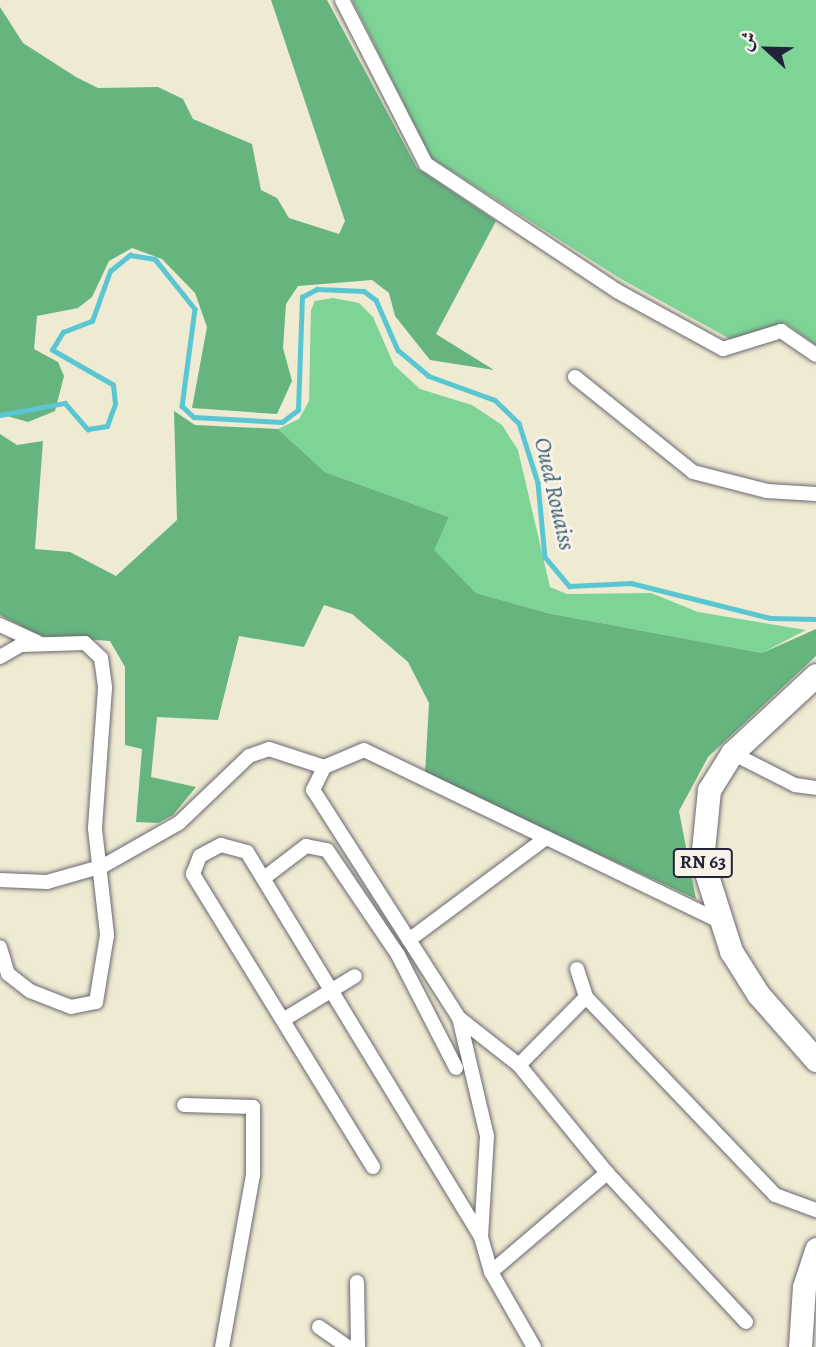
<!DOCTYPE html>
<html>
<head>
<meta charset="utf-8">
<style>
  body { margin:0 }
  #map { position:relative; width:816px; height:1347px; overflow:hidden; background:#efead2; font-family:Alegreya,Amiri,serif }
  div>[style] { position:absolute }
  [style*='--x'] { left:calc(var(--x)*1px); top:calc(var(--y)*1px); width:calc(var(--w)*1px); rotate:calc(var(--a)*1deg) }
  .green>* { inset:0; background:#7ed396 }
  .forest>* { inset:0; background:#66b57f }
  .stream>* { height:4.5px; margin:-2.25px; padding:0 2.25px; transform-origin:2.25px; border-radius:2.25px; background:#5ac6d2 }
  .roads { filter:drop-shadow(0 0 2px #6a6870) drop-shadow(0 0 2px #6a6870) }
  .minor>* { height:14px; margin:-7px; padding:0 7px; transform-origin:7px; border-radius:7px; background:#fff }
  .primary>* { height:23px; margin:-11.5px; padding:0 11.5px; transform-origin:11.5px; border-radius:11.5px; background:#fff }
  span { translate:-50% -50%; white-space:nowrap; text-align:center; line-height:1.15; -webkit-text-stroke:6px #f7f3e8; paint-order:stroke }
  .shield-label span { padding:2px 5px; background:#f7f3e8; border:2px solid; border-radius:5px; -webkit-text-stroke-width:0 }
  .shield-label { font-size:19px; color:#22223b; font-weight:700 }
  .water-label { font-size:23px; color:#365b70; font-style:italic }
  .north { position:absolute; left:732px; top:14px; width:70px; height:70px; -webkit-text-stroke:5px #f7f3e8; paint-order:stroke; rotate:292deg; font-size:19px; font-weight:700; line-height:28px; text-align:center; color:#22223b }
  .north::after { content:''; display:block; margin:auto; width:24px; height:32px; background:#22223b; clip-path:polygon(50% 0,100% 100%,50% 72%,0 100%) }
</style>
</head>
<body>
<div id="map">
  <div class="green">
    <i style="clip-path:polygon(352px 0,816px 0,816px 345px,785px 323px,732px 340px,621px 279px,431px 158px)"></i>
    <i style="clip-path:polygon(333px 298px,359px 303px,373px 317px,394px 365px,420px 389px,472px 405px,502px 425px,518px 450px,550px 587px,567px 594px,651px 593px,698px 612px,806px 630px,762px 653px,547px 613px,476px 593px,433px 550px,449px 517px,325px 472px,278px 429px,299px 419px,309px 401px,311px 310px,315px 301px)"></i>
  </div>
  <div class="forest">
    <i style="clip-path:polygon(271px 0,327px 0,417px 168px,496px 221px,436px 334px,494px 370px,430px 360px,395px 316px,389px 293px,372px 280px,298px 286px,286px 304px,283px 348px,292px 381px,277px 414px,192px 408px,207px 327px,195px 293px,162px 259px,132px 248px,109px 261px,92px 297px,78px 308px,37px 316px,34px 349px,58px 362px,64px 376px,55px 411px,28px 422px,0 414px,0 7px,23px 43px,76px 77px,98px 88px,158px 87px,183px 99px,193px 119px,252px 144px,261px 190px,277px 198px,289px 218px,339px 234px,345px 221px)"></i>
    <i style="clip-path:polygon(174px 411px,195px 425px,278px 429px,325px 472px,449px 517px,434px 550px,476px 593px,547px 613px,762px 653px,816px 629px,816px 656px,708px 757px,679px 811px,696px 899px,425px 774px,429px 703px,408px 662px,352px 614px,324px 605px,304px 647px,239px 636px,218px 720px,157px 717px,151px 777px,196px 787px,173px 815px,158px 823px,136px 822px,142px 749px,125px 745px,125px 667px,110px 641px,41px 636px,0 615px,0 434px,17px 445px,43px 441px,35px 549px,70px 552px,116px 576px,177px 520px)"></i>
  </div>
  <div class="stream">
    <i style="--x:0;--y:415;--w:66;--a:-10.5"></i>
    <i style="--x:65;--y:403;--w:35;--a:49"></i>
    <i style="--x:88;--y:429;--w:19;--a:-9"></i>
    <i style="--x:107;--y:426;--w:23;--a:-70"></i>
    <i style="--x:115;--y:404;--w:19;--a:-96"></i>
    <i style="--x:113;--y:385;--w:70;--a:-150.2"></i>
    <i style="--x:52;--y:350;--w:21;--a:-59"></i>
    <i style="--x:63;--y:332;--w:31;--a:-21"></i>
    <i style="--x:92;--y:321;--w:53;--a:-70.2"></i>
    <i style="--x:110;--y:271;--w:26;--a:-39"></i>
    <i style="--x:130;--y:255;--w:25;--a:9"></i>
    <i style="--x:155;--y:259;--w:64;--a:51.3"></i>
    <i style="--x:195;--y:309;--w:98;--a:97.6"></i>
    <i style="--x:182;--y:406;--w:16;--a:43"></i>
    <i style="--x:194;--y:417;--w:88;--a:3.3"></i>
    <i style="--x:282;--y:422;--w:20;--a:-37"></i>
    <i style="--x:298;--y:410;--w:113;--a:-88"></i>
    <i style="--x:302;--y:297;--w:17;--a:-28"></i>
    <i style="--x:317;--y:289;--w:47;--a:2.4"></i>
    <i style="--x:364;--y:291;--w:15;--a:37"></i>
    <i style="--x:376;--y:300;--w:55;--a:66.3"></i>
    <i style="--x:398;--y:350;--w:40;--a:40"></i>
    <i style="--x:429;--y:376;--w:70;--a:20"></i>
    <i style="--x:495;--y:400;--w:33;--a:44"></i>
    <i style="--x:519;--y:423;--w:63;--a:72.4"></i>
    <i style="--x:538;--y:483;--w:74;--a:84.6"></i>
    <i style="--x:545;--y:557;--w:38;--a:50"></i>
    <i style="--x:569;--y:586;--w:62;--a:-2.8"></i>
    <i style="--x:631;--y:583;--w:143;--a:14.1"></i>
    <i style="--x:770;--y:618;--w:46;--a:1.2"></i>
  </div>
  <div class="roads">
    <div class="minor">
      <i style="--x:342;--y:0;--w:184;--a:62.9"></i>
      <i style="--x:426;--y:164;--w:229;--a:33.6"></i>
      <i style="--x:617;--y:291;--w:121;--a:28.7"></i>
      <i style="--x:723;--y:349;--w:61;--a:-17.2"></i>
      <i style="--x:781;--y:331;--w:42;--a:34.4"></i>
      <i style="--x:575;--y:377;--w:151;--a:38.8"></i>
      <i style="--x:693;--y:472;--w:76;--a:14.4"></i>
      <i style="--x:767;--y:491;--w:49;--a:3.5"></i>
      <i style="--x:0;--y:625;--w:41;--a:24.7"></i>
      <i style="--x:0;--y:657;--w:24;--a:-30"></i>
      <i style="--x:21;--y:645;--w:64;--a:-1.8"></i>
      <i style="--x:85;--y:643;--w:22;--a:43"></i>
      <i style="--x:101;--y:658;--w:30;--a:82"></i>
      <i style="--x:105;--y:688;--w:141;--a:94.1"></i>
      <i style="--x:95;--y:829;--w:107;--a:83.5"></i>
      <i style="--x:107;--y:935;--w:68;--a:99.3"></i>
      <i style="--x:96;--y:1002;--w:25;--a:169"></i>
      <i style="--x:71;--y:1007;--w:44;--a:-158.7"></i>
      <i style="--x:30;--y:991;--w:28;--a:-142"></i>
      <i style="--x:8;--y:974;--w:28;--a:-107"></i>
      <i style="--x:732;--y:753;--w:71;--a:26.9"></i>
      <i style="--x:795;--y:785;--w:21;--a:8"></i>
      <i style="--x:264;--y:878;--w:53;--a:-37.3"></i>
      <i style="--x:306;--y:846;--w:21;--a:11"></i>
      <i style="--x:327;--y:850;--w:127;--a:55.9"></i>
      <i style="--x:398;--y:955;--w:127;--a:62.8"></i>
      <i style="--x:0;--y:880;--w:47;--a:2.4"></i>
      <i style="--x:47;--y:882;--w:58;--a:-15.9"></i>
      <i style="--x:103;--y:866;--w:87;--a:-29.5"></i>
      <i style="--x:179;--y:823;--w:97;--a:-43.7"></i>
      <i style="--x:249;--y:756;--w:21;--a:-19"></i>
      <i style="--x:269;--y:749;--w:58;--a:18.1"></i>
      <i style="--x:409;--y:940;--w:171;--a:-36.7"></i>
      <i style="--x:577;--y:969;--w:29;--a:72"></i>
      <i style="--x:459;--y:1018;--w:76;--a:38.1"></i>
      <i style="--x:283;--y:1020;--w:84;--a:-31.4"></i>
      <i style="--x:184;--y:1105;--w:69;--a:1.7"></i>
      <i style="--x:253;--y:1107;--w:68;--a:90"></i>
      <i style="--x:253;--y:1175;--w:175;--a:100.2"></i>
      <i style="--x:373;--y:1167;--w:344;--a:-121.6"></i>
      <i style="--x:193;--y:874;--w:19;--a:-69"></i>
      <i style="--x:200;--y:856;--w:24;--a:-28"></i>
      <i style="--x:221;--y:845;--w:27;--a:15"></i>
      <i style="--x:247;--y:852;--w:451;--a:58.7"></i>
      <i style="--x:491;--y:1272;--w:153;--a:-40.5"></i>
      <i style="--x:357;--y:1282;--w:65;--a:89.1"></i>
      <i style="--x:746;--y:1322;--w:204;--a:-133"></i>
      <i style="--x:607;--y:1173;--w:139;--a:-129.2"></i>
      <i style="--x:519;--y:1065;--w:95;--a:-45.4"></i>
      <i style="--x:586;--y:997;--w:274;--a:46.3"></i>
      <i style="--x:775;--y:1195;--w:44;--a:20.1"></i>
      <i style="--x:319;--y:1327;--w:35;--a:35"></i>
      <i style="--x:534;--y:1347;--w:86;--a:-119.8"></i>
      <i style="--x:491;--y:1272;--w:36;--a:-106"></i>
      <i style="--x:481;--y:1237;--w:101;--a:-86.6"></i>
      <i style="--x:487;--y:1136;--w:121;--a:-103.3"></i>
      <i style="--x:459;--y:1018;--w:271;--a:-122.6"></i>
      <i style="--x:313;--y:790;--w:25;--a:-64"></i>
      <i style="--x:324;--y:767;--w:43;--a:-23"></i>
      <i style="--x:364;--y:750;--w:393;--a:25.7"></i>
    </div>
    <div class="primary">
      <i style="--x:816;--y:675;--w:115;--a:137.1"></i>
      <i style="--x:732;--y:753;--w:44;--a:121.9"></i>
      <i style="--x:709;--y:790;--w:70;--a:95.7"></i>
      <i style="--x:702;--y:860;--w:96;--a:72.3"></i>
      <i style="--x:731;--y:951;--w:51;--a:57.9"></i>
      <i style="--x:758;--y:994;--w:88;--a:48.7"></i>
      <i style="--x:800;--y:1347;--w:60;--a:-86.2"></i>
      <i style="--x:804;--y:1287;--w:40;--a:-72"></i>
    </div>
  </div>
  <div class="shield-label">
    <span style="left:703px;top:863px">RN 63</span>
  </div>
  <div class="water-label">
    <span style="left:554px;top:494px;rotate:77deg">Oued Rouaiss</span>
  </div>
  <div class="north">ش</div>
</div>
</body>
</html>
